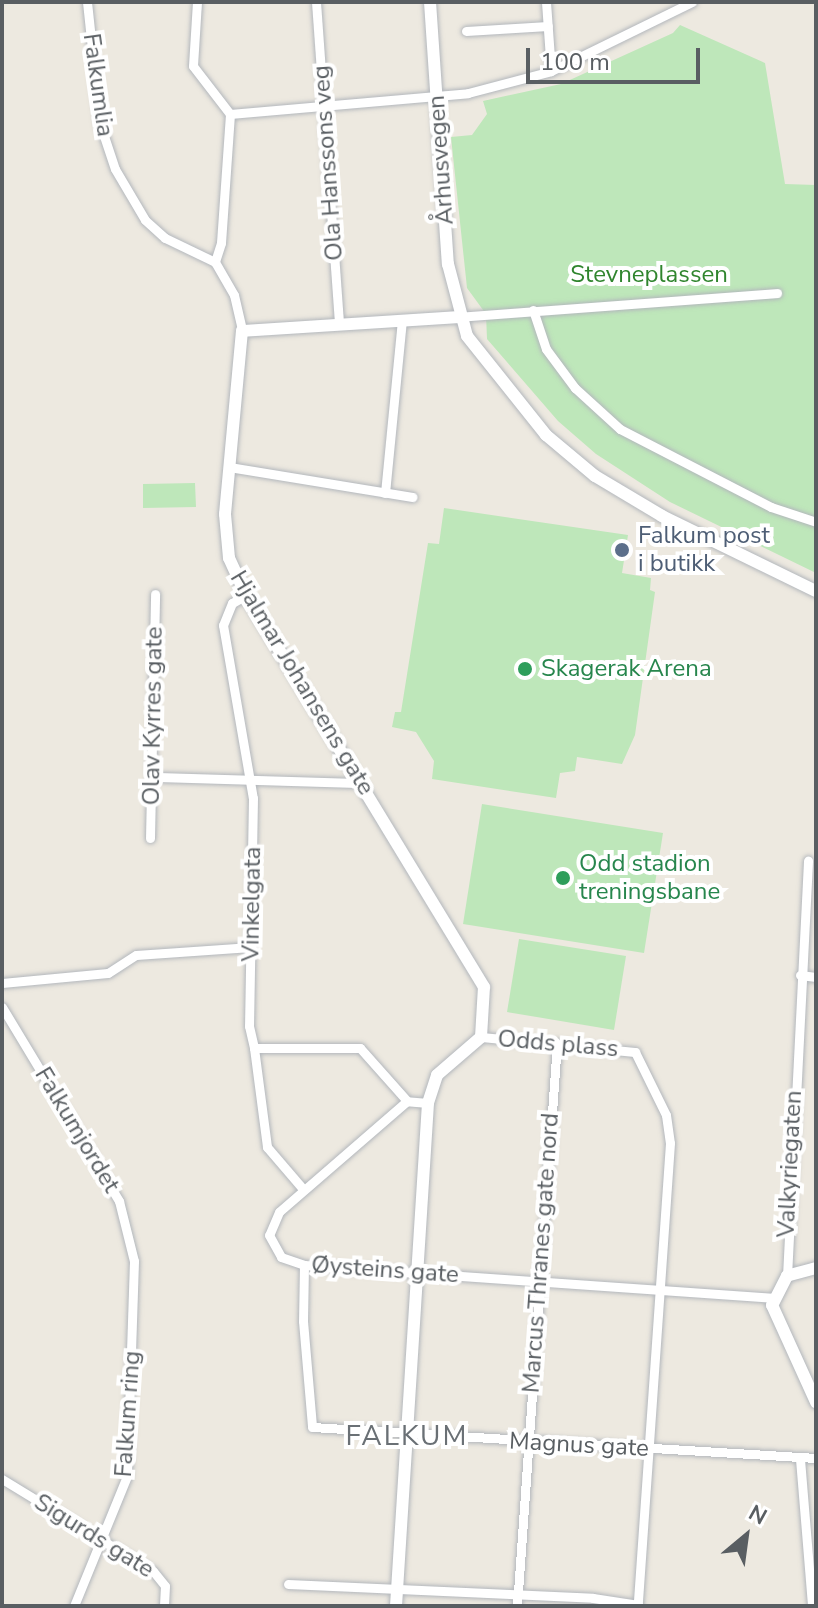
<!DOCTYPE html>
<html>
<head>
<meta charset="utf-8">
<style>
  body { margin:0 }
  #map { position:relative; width:818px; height:1608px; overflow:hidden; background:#ede9e0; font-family:"Nunito Sans",sans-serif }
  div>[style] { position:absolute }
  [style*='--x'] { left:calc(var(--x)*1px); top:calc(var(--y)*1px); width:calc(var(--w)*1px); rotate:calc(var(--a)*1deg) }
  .green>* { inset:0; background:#bee7ba }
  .roads { filter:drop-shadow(0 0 2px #b3b7bc) drop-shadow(0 0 2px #b3b7bc) }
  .minor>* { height:9px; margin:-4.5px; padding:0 4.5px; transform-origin:4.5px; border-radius:4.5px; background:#fff }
  .tertiary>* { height:12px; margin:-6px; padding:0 6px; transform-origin:6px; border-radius:6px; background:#fff }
  .dots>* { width:22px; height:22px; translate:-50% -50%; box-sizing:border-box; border:4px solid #fff; border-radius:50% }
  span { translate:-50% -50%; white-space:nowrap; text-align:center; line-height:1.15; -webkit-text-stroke:8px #fff; paint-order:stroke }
  .street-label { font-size:24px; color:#595e62 }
  .park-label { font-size:24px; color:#30852e }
  .service-label { font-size:24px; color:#4e5e75 }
  .left { translate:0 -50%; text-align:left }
  .leisure-label { font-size:24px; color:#27864d }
  .quarter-label { font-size:28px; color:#6a7075; letter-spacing:2px }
  .frame { position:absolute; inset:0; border:4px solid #595e62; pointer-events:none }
  .north { position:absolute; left:706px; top:1496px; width:80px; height:80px; -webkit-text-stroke:6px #fff; paint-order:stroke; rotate:29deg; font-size:22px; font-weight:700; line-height:32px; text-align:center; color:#595e62 }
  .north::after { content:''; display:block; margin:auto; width:28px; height:36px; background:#595e62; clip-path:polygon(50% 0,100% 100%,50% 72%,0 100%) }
  .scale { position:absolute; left:526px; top:48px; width:174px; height:36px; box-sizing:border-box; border:4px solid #595e62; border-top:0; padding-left:10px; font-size:24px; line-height:28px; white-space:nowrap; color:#595e62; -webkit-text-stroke:6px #fff; paint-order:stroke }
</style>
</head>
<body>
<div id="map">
  <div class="green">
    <i style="clip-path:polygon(680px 25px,765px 63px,785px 184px,816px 185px,816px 573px,670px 502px,596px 454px,558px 421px,487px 339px,486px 314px,467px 288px,451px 137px,472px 135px,487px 114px,483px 101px,561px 84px,673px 33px)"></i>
    <i style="clip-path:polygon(195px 483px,196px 507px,143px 508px,143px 484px)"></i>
    <i style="clip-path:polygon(444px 508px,628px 535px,622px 573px,651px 578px,650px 590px,655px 592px,635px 735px,622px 764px,577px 757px,575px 771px,560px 773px,556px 798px,432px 779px,434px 761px,416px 732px,392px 727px,395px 712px,401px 712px,428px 543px,439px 544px)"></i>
    <i style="clip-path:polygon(482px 804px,663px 833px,644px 953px,463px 924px)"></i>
    <i style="clip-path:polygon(519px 939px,626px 956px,614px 1030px,507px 1012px)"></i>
  </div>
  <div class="roads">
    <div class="minor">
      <i style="--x:87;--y:2;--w:123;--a:83.9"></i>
      <i style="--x:100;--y:124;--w:47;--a:71.6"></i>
      <i style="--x:115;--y:169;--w:59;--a:59.5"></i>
      <i style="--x:145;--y:220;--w:27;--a:42"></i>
      <i style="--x:165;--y:238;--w:55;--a:25.6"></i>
      <i style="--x:197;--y:2;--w:64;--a:93.6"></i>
      <i style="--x:193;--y:66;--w:61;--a:52.4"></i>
      <i style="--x:316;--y:2;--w:323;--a:85.9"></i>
      <i style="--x:546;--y:2;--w:69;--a:85.9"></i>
      <i style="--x:466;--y:31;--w:82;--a:-3.5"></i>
      <i style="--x:230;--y:114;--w:239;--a:-5"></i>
      <i style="--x:468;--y:93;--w:86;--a:-14.8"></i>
      <i style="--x:551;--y:71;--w:157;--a:-26.1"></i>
      <i style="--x:230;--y:114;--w:129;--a:94"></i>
      <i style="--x:221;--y:243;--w:20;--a:108"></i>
      <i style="--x:215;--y:262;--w:38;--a:60"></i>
      <i style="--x:234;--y:295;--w:37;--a:77"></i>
      <i style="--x:533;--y:310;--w:41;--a:71.6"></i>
      <i style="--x:546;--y:349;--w:49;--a:53.4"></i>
      <i style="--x:575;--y:388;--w:61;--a:42.3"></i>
      <i style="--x:620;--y:429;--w:170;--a:27.3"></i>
      <i style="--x:771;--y:507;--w:47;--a:18.4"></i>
      <i style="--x:458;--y:317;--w:320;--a:-4.3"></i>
      <i style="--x:229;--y:467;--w:186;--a:9.3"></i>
      <i style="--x:385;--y:493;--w:173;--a:-84.4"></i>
      <i style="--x:246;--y:595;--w:16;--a:150"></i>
      <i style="--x:232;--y:603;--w:24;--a:112"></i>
      <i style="--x:223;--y:625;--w:176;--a:80.2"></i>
      <i style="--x:253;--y:798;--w:228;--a:91"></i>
      <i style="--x:249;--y:1026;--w:23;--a:77"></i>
      <i style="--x:254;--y:1048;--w:106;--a:0"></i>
      <i style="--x:360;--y:1048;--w:71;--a:48.4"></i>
      <i style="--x:154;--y:777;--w:207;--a:1.7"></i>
      <i style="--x:150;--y:838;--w:244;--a:-88.8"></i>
      <i style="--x:800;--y:975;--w:16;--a:7"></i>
      <i style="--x:2;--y:983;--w:106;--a:-5.4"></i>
      <i style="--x:108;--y:973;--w:33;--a:-33"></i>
      <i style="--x:136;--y:955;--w:115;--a:-4"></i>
      <i style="--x:2;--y:1007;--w:227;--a:58.9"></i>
      <i style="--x:119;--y:1201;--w:62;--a:76"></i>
      <i style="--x:134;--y:1261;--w:215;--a:91.9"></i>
      <i style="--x:127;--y:1476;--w:140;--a:112.2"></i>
      <i style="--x:481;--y:1037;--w:155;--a:5.6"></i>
      <i style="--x:635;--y:1052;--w:70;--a:63.8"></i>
      <i style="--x:666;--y:1115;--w:28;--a:82"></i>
      <i style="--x:670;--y:1143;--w:464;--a:94"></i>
      <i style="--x:254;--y:1048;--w:100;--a:82.5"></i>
      <i style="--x:267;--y:1147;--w:55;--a:49.4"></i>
      <i style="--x:428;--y:1103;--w:21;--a:-175"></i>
      <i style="--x:407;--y:1101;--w:169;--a:139.1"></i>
      <i style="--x:279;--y:1212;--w:25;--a:113"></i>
      <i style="--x:269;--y:1235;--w:25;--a:61"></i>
      <i style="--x:281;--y:1257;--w:24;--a:19"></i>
      <i style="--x:304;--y:1265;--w:469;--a:4"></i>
      <i style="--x:304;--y:1265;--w:56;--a:91"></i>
      <i style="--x:303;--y:1321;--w:106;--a:85.1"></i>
      <i style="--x:312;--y:1427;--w:505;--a:3.52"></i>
      <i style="--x:787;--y:1276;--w:416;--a:-87.1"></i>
      <i style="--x:800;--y:1459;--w:147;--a:85.3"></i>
      <i style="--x:2;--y:1479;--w:177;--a:31.4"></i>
      <i style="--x:153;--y:1571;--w:19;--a:51"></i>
      <i style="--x:165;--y:1586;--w:20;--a:93"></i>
      <i style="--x:288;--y:1584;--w:305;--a:2.6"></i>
      <i style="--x:593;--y:1598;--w:46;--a:8.8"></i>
      <i style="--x:517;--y:1606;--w:564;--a:-85.94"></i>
    </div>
    <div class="tertiary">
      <i style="--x:430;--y:2;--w:263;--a:86.1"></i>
      <i style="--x:448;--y:264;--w:74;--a:75.2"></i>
      <i style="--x:467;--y:336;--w:127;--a:51.4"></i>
      <i style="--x:546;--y:435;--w:64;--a:39.9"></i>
      <i style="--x:595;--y:476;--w:78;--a:30.8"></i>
      <i style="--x:662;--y:516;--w:171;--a:26"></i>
      <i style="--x:816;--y:1268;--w:30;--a:165"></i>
      <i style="--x:787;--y:1276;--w:33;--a:117"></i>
      <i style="--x:772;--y:1305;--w:107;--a:65.6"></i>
      <i style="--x:396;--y:1606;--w:504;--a:-86.36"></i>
      <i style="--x:428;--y:1103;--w:29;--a:-72"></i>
      <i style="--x:437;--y:1075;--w:58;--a:-40.8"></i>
      <i style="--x:481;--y:1037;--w:50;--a:-86.6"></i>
      <i style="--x:484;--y:987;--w:459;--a:-121.3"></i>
      <i style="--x:246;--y:595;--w:41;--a:-114.7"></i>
      <i style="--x:229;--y:558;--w:44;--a:-95.2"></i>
      <i style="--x:225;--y:514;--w:184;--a:-84.7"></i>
      <i style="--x:242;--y:331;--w:216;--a:-3.7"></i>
    </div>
  </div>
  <div class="dots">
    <i style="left:622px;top:550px;background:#5c6f8a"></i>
    <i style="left:525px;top:669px;background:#2e9e5b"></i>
    <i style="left:563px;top:878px;background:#2e9e5b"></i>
  </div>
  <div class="street-label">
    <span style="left:98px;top:85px;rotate:82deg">Falkumlia</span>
    <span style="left:441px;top:160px;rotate:-94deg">Århusvegen</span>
    <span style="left:328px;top:163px;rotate:-94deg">Ola Hanssons veg</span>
    <span style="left:302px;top:683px;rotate:59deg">Hjalmar Johansens gate</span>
    <span style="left:153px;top:716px;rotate:-89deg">Olav Kyrres gate</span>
    <span style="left:252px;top:904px;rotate:-89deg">Vinkelgata</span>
    <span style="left:558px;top:1044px;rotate:5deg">Odds plass</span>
    <span style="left:77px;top:1130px;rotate:59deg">Falkumjordet</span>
    <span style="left:790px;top:1164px;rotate:-87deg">Valkyriegaten</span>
    <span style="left:541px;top:1253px;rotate:-86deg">Marcus Thranes gate nord</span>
    <span style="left:385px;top:1270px;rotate:4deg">Øysteins gate</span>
    <span style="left:128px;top:1414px;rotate:-86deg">Falkum ring</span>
    <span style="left:579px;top:1445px;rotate:3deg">Magnus gate</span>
    <span style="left:94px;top:1536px;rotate:32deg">Sigurds gate</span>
  </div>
  <div class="park-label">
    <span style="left:649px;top:275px">Stevneplassen</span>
  </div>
  <div class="service-label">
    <span class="left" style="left:638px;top:550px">Falkum post<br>i butikk</span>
  </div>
  <div class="leisure-label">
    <span class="left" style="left:541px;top:669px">Skagerak Arena</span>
    <span class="left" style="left:579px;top:878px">Odd stadion<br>treningsbane</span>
  </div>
  <div class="quarter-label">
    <span style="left:407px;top:1436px">FALKUM</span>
  </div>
  <div class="frame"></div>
  <div class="north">N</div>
  <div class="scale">100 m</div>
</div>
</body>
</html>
